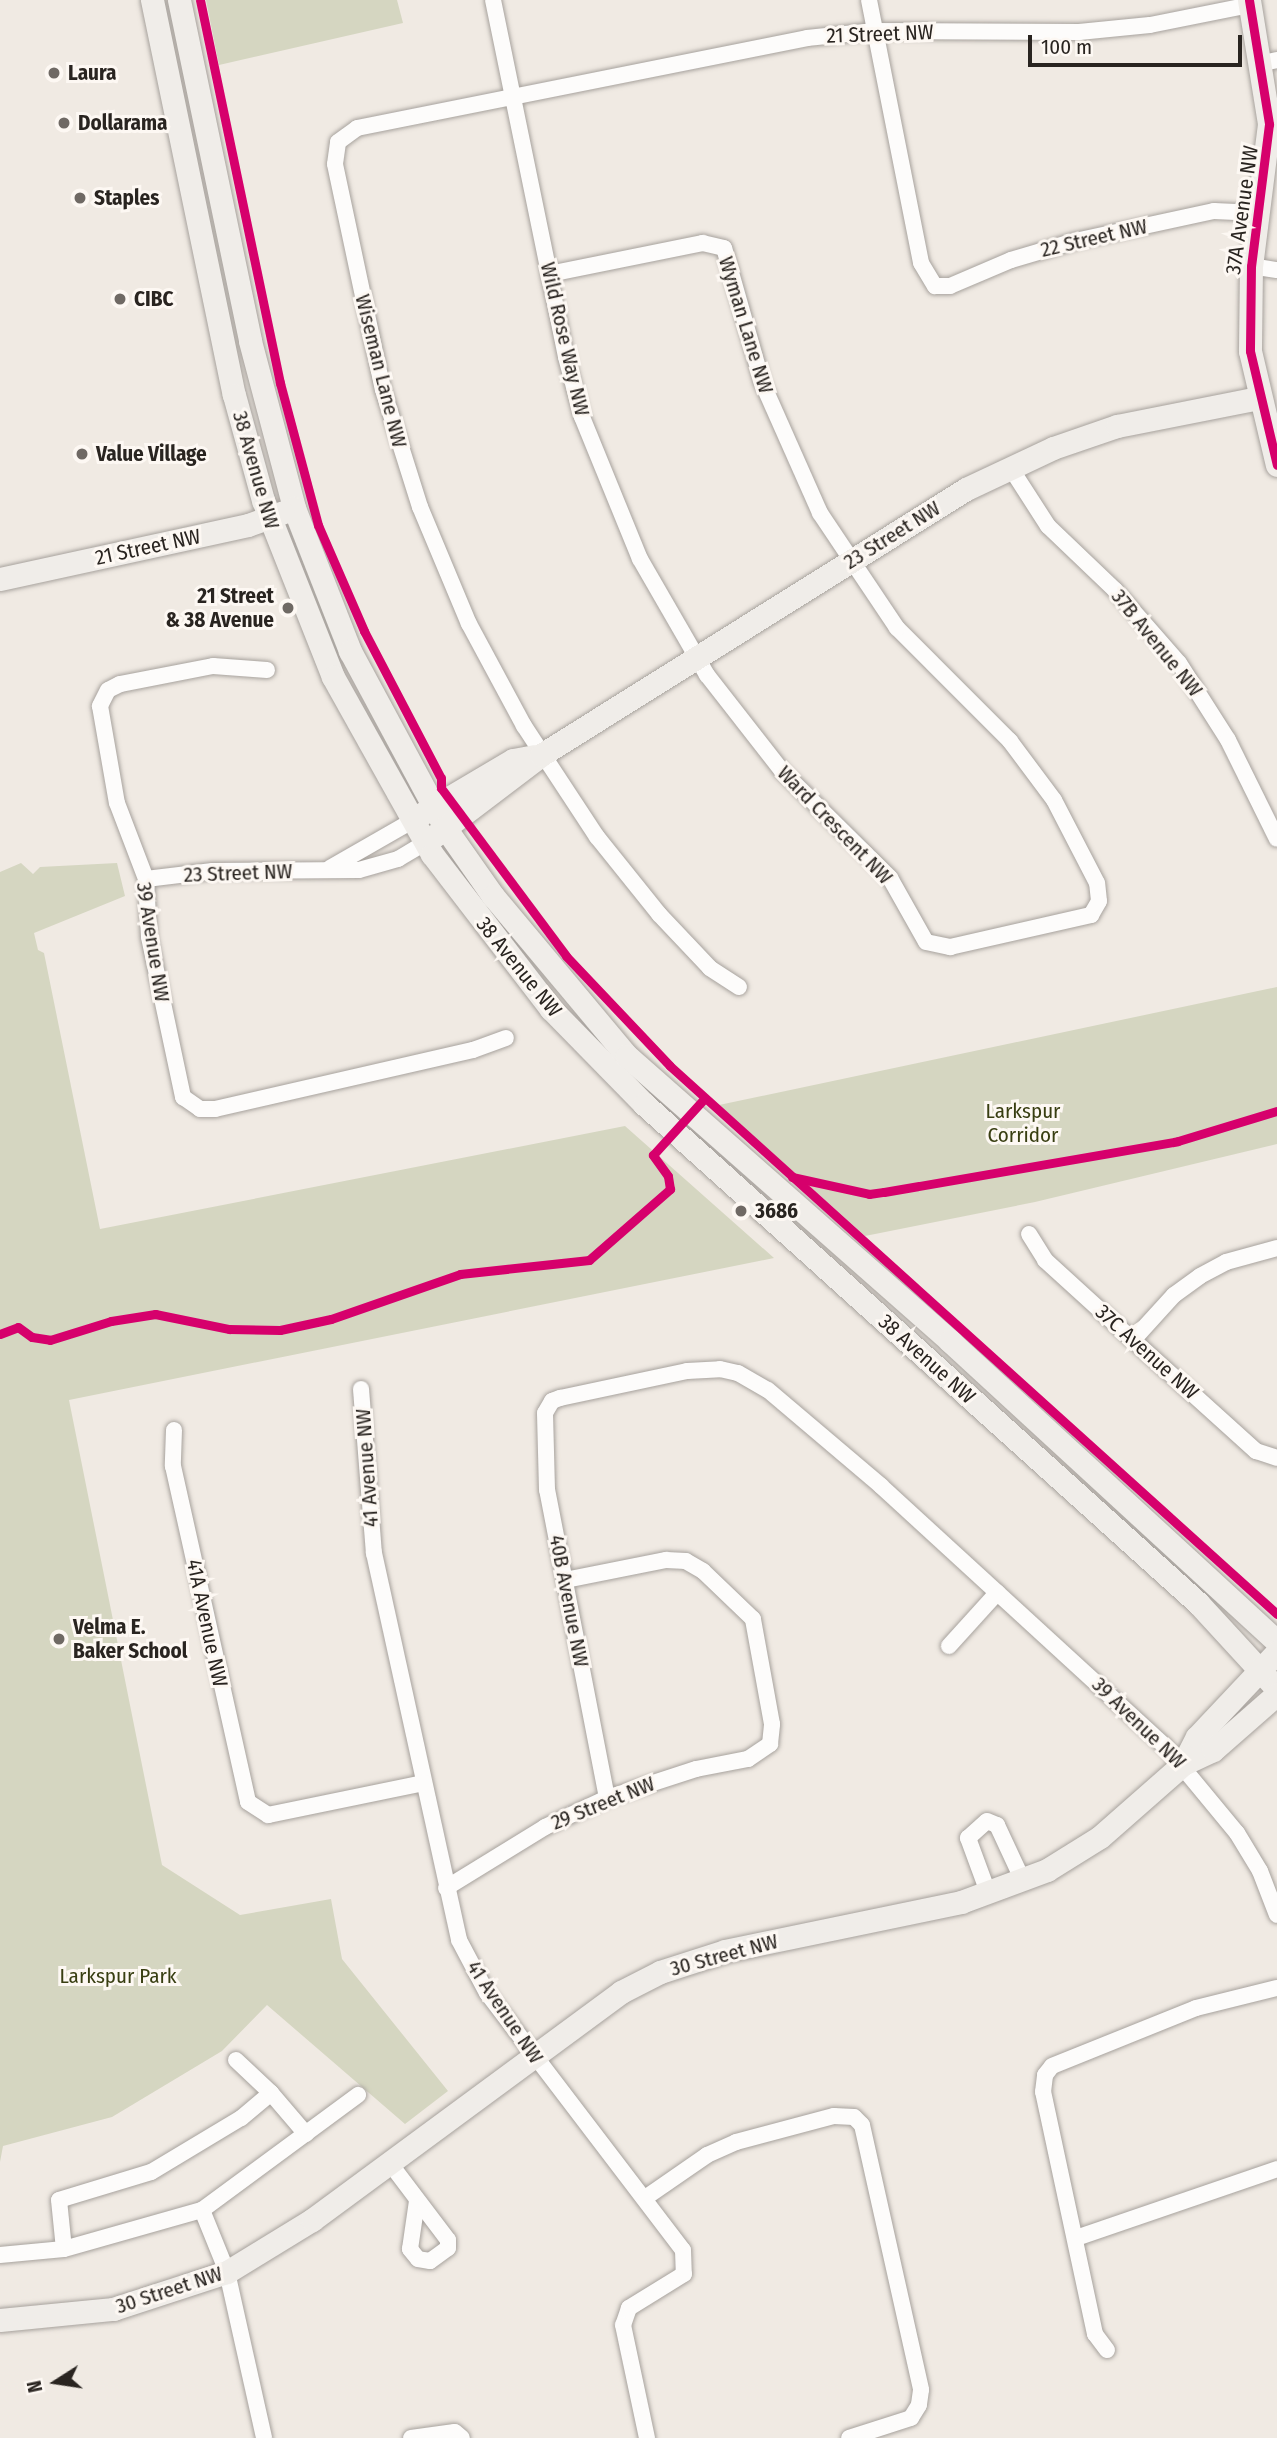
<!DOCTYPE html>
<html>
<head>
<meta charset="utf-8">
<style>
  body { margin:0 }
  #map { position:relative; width:1277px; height:2438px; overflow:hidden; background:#f0eae3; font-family:"Fira Sans Condensed",sans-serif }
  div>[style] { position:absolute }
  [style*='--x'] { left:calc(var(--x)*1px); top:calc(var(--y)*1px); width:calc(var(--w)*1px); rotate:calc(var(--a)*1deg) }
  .green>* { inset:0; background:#d5d6c1 }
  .roads { filter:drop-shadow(0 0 2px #a7a29d) drop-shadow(0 0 2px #a7a29d) }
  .street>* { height:16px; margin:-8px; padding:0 8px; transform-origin:8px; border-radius:8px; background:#fdfcfb }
  .secondary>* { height:23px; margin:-11.5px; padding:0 11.5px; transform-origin:11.5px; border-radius:11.5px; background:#f0ede9 }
  .cycleway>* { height:9px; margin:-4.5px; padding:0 4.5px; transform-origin:4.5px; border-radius:4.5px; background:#d6006c }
  .dots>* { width:19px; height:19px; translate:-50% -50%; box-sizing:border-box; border:4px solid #fdf8f3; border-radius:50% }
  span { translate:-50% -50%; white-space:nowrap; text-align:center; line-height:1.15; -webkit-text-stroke:6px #fdf8f3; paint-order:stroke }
  .street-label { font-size:21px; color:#292420 }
  .poi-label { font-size:21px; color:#292420; font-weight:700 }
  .left { translate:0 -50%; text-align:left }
  .right { translate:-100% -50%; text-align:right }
  .park-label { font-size:21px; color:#383e11 }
  .north { position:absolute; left:21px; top:2347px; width:70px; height:70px; -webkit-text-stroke:5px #fdf8f3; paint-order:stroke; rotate:258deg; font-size:19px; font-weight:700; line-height:28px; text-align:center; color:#292420 }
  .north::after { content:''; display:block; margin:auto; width:24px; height:32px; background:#292420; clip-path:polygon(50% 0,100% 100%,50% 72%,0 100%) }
  .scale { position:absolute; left:1028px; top:35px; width:214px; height:32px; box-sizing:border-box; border:4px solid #292420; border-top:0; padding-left:9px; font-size:21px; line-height:24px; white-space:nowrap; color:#292420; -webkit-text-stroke:5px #fdf8f3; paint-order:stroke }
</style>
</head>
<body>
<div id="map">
  <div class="green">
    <i style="clip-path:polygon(206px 0,397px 0,403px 23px,219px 65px)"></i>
    <i style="clip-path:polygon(21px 863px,33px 874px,40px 867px,117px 863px,125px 896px,34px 933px,38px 950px,44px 953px,100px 1229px,625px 1126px,774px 1258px,69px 1400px,162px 1865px,240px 1915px,331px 1899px,342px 1959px,448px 2091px,405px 2124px,267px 2005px,222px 2051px,112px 2117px,3px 2146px,0 2162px,0 872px)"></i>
    <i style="clip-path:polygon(1277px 987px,1277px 1144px,1035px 1202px,865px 1236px,719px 1105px)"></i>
  </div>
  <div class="roads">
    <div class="street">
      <i style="--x:493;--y:0;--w:280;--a:78.4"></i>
      <i style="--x:549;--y:274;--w:85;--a:78.4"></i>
      <i style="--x:566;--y:357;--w:62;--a:75.1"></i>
      <i style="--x:582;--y:417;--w:153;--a:67.8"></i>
      <i style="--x:640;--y:559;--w:134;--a:60"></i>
      <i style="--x:707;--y:675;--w:122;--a:52"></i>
      <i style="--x:782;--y:771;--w:152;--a:44.7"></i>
      <i style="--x:890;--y:878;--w:73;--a:60.6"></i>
      <i style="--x:926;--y:942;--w:25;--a:12"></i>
      <i style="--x:950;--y:947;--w:145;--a:-12.8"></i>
      <i style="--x:1091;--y:915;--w:16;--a:-60"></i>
      <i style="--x:1099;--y:901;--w:18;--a:-96"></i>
      <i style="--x:1097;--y:883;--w:93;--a:-117.4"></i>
      <i style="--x:1054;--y:800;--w:74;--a:-126.7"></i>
      <i style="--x:1010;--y:741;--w:160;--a:-135"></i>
      <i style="--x:897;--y:628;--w:138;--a:-123.8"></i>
      <i style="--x:820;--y:513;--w:143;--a:-113.9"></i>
      <i style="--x:762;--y:382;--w:139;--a:-105.8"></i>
      <i style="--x:724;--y:248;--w:22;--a:-167"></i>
      <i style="--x:703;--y:243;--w:157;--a:168.6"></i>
      <i style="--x:869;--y:0;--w:268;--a:78.8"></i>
      <i style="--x:921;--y:263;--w:27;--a:59"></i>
      <i style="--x:935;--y:286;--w:15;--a:0"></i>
      <i style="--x:950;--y:286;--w:66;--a:-23.1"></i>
      <i style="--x:1011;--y:260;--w:67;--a:-16.5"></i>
      <i style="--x:1075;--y:241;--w:142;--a:-12.2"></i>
      <i style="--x:1214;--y:211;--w:44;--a:2.6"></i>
      <i style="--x:1263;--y:63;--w:14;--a:-12"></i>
      <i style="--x:1251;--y:266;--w:26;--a:9"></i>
      <i style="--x:1010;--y:467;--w:70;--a:57.2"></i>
      <i style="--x:1048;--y:526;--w:93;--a:43.7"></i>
      <i style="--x:1115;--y:590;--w:97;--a:48.8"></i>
      <i style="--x:1179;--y:663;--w:91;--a:57.5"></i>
      <i style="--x:1228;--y:740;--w:110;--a:63.7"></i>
      <i style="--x:267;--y:670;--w:54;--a:-175.8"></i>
      <i style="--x:213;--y:666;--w:95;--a:169"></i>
      <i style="--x:120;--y:684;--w:13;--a:153"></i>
      <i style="--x:108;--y:690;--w:18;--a:117"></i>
      <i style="--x:100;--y:706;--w:98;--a:80.1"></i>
      <i style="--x:117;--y:803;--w:81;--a:69.1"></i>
      <i style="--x:146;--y:879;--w:58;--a:87"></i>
      <i style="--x:149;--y:937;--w:164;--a:78"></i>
      <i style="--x:183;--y:1097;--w:21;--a:35"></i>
      <i style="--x:200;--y:1109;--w:15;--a:0"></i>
      <i style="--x:215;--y:1109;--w:265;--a:-12.9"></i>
      <i style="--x:473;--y:1050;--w:35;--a:-20"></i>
      <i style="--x:330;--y:868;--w:95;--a:-29.8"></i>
      <i style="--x:146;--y:879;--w:67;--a:-6.8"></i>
      <i style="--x:213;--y:871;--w:146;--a:-0.4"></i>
      <i style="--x:359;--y:870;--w:41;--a:-15.8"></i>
      <i style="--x:398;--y:859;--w:31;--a:-31"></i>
      <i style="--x:739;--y:987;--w:35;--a:-147"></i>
      <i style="--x:710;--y:968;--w:74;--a:-133.4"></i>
      <i style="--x:659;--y:914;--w:99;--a:-128.8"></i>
      <i style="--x:597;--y:837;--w:133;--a:-123.3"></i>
      <i style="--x:524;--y:726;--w:116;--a:-118.3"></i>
      <i style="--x:469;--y:624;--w:127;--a:-112.7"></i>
      <i style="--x:420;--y:507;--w:123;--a:-107.5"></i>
      <i style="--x:383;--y:390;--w:231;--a:-102"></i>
      <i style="--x:335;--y:164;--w:22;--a:-82"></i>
      <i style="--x:338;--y:142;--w:24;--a:-36"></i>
      <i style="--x:357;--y:128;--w:459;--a:-11.3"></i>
      <i style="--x:807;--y:38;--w:68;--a:-5.9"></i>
      <i style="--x:875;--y:31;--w:204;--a:0.3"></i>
      <i style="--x:1079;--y:32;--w:71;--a:-5.6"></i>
      <i style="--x:1150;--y:25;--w:102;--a:-11.3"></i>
      <i style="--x:1029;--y:1234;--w:31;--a:58"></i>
      <i style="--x:1045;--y:1260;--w:119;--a:42.3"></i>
      <i style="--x:1133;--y:1340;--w:166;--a:42.1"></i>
      <i style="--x:1256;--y:1451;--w:22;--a:18"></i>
      <i style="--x:1133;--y:1340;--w:61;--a:-47.7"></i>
      <i style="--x:1174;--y:1295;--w:32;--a:-36"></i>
      <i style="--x:1200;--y:1276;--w:30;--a:-28"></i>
      <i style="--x:1226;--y:1262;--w:53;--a:-15.4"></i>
      <i style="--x:361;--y:1389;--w:165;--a:85.5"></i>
      <i style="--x:374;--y:1553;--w:396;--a:77.6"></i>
      <i style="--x:459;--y:1940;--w:60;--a:62.2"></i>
      <i style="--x:487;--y:1993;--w:323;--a:52.7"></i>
      <i style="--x:683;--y:2250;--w:24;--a:88"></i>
      <i style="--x:684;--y:2274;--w:65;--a:148.3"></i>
      <i style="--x:629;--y:2308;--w:18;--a:109"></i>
      <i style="--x:623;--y:2325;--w:116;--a:78"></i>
      <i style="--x:174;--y:1430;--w:36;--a:92"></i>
      <i style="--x:173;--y:1466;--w:344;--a:77.4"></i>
      <i style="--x:248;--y:1802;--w:24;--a:33"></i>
      <i style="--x:268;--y:1815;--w:159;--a:-11.6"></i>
      <i style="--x:949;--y:1646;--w:72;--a:-47.8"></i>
      <i style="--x:607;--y:1798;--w:314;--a:-101"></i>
      <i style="--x:547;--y:1490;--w:77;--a:-91.5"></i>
      <i style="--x:545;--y:1413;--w:14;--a:-60"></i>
      <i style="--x:552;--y:1401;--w:9;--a:-21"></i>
      <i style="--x:560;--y:1398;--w:130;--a:-12"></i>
      <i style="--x:687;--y:1371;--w:33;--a:-3"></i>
      <i style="--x:720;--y:1369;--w:18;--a:13"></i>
      <i style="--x:738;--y:1373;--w:34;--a:30"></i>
      <i style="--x:768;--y:1390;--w:148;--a:40.3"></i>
      <i style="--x:881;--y:1486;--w:385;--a:42.5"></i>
      <i style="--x:1165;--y:1746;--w:113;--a:50.4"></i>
      <i style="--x:1237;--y:1833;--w:44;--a:58.8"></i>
      <i style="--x:1260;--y:1871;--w:47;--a:68.9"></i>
      <i style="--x:446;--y:1888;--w:116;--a:-31.6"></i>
      <i style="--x:545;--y:1827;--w:68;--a:-25.1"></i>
      <i style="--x:607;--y:1798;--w:94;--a:-18"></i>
      <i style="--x:696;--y:1769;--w:53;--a:-10.9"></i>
      <i style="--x:748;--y:1759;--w:27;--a:-34"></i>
      <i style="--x:770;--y:1744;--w:20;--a:-84"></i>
      <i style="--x:772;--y:1724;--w:107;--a:-100.3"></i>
      <i style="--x:753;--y:1619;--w:69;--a:-136.2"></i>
      <i style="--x:703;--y:1571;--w:20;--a:-150"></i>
      <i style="--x:686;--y:1561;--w:20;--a:-177"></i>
      <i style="--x:666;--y:1560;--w:103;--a:168.8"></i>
      <i style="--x:989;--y:1895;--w:61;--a:-110.2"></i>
      <i style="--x:968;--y:1838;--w:25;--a:-42"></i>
      <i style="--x:987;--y:1821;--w:11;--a:22"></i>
      <i style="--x:997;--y:1825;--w:62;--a:65.1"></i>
      <i style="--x:236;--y:2060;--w:48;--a:43.3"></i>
      <i style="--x:306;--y:2134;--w:54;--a:-130.5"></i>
      <i style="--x:271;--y:2093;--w:39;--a:140"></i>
      <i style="--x:241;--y:2118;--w:105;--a:149"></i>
      <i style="--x:151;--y:2172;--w:96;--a:163.1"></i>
      <i style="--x:59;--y:2200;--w:49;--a:84.2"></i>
      <i style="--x:64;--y:2249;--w:143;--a:-15.8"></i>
      <i style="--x:202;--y:2210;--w:194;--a:-36.4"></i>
      <i style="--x:389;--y:2162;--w:98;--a:52.9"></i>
      <i style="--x:448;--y:2240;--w:8;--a:90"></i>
      <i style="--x:448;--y:2248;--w:22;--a:144"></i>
      <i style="--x:430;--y:2261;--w:12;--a:-171"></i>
      <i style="--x:418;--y:2259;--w:13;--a:-129"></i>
      <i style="--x:410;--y:2249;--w:49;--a:-81.7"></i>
      <i style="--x:645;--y:2198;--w:75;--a:-34.7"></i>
      <i style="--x:707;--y:2155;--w:32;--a:-24"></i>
      <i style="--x:736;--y:2142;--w:101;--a:-14.9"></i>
      <i style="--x:834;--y:2116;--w:20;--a:3"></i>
      <i style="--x:854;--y:2117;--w:11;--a:45"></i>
      <i style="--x:862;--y:2125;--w:271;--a:77.4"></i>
      <i style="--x:921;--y:2390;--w:15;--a:98"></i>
      <i style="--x:919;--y:2405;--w:15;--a:122"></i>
      <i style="--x:911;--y:2418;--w:65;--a:162.1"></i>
      <i style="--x:202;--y:2210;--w:67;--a:68"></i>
      <i style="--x:227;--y:2272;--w:170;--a:77.4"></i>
      <i style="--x:1076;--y:2238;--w:213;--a:-18.9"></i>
      <i style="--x:0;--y:2255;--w:64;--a:-5.4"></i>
      <i style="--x:1107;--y:2350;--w:20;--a:-127"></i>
      <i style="--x:1095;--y:2334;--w:248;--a:-102.1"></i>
      <i style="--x:1043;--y:2092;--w:17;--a:-83"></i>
      <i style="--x:1045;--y:2075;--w:11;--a:-52"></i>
      <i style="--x:1052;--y:2066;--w:155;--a:-21.9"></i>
      <i style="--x:1196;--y:2008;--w:83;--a:-13.9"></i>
      <i style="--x:411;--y:2438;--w:44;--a:-7.8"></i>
      <i style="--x:455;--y:2432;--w:9;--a:41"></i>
    </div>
    <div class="secondary">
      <i style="--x:152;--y:0;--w:403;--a:78.3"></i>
      <i style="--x:234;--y:395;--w:109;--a:74.6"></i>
      <i style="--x:263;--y:500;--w:190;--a:68.4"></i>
      <i style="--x:333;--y:677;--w:203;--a:60.8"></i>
      <i style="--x:432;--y:854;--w:195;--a:52.5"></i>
      <i style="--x:551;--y:1009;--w:133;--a:45.6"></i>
      <i style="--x:644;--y:1104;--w:746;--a:42.01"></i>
      <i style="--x:1198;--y:1603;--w:117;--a:47.4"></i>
      <i style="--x:179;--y:0;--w:348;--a:78.2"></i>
      <i style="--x:250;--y:341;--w:173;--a:75.2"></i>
      <i style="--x:294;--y:508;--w:154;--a:68.6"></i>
      <i style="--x:350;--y:651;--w:202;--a:61.7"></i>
      <i style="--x:446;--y:829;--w:82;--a:55"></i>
      <i style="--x:493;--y:896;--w:209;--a:50.1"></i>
      <i style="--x:627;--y:1056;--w:431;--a:41.4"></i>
      <i style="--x:950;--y:1341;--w:444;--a:42.6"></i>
      <i style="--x:1249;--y:0;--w:126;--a:80.8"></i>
      <i style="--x:1269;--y:124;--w:143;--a:97.2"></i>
      <i style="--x:1251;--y:266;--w:85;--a:90.7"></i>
      <i style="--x:1250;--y:351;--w:117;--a:76.7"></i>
      <i style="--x:0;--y:579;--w:254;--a:-12.3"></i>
      <i style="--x:248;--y:525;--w:37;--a:-20"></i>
      <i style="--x:420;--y:815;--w:108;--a:-30.6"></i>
      <i style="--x:513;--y:760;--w:22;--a:-10"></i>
      <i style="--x:433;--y:837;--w:136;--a:-37.2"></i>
      <i style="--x:541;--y:755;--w:501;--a:-32.04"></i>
      <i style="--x:966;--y:489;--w:96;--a:-25.2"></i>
      <i style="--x:1053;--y:448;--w:68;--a:-19"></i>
      <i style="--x:1117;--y:426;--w:145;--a:-11.2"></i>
      <i style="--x:1183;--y:1764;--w:30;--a:-63"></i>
      <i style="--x:1197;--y:1737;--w:117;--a:-46.7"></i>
      <i style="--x:0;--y:2320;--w:114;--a:-5.6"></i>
      <i style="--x:113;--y:2309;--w:120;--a:-18"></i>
      <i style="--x:227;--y:2272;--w:100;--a:-31.5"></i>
      <i style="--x:312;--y:2220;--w:384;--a:-36.4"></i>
      <i style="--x:621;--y:1992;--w:44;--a:-27.1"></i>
      <i style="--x:660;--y:1972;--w:68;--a:-17.9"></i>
      <i style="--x:725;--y:1951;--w:241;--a:-11.7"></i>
      <i style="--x:961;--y:1902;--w:92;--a:-20.4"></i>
      <i style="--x:1047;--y:1870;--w:62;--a:-31.9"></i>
      <i style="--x:1100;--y:1837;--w:111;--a:-41.3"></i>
      <i style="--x:1183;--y:1764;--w:33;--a:-25"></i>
      <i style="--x:1213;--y:1750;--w:85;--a:-41.2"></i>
    </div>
  </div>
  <div class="cycleway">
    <i style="--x:200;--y:0;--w:391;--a:78.2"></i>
    <i style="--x:280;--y:383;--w:147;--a:75"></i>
    <i style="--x:318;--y:525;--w:116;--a:66.5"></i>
    <i style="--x:364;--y:631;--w:166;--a:62.4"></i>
    <i style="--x:441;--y:778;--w:10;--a:90"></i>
    <i style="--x:441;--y:788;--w:209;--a:53.3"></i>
    <i style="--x:566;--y:956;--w:151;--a:46.6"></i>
    <i style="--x:670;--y:1066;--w:818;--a:42.08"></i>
    <i style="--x:1249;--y:0;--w:126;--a:80.8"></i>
    <i style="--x:1269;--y:124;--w:143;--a:97.2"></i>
    <i style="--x:1251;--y:266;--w:85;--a:90.7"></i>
    <i style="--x:1250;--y:351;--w:117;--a:76.7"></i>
    <i style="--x:792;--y:1177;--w:79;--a:12.4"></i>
    <i style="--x:869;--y:1194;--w:15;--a:-8"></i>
    <i style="--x:884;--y:1192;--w:298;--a:-9.8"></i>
    <i style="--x:1178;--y:1141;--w:103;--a:-16.9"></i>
    <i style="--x:0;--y:1334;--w:19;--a:-21"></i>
    <i style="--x:18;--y:1327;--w:17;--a:36"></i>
    <i style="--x:32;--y:1337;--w:18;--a:9"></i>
    <i style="--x:50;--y:1340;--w:64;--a:-17.3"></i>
    <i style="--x:111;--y:1321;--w:45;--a:-9"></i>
    <i style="--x:155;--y:1314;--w:76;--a:11.5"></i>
    <i style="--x:229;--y:1329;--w:51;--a:1.1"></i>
    <i style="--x:280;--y:1330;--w:52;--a:-12.2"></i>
    <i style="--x:331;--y:1319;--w:137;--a:-19.2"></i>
    <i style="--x:460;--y:1274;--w:130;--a:-6.2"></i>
    <i style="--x:589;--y:1260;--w:108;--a:-41.2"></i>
    <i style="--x:670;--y:1189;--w:13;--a:-99"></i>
    <i style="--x:668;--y:1176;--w:26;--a:-126"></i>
    <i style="--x:653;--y:1155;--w:76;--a:-47.7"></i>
  </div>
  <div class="dots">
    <i style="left:54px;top:73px;background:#6f6964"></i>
    <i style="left:64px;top:123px;background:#6f6964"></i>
    <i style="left:80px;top:198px;background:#6f6964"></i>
    <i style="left:120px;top:299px;background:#6f6964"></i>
    <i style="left:82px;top:454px;background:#6f6964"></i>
    <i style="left:288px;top:608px;background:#6f6964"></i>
    <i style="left:741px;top:1211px;background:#6f6964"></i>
    <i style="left:59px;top:1639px;background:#6f6964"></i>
  </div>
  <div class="street-label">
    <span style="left:880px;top:34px;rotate:-2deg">21 Street NW</span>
    <span style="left:1242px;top:210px;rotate:-82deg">37A Avenue NW</span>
    <span style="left:1094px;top:238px;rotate:-13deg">22 Street NW</span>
    <span style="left:746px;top:325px;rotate:73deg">Wyman Lane NW</span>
    <span style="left:565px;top:339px;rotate:77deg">Wild Rose Way NW</span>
    <span style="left:381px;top:371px;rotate:76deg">Wiseman Lane NW</span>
    <span style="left:256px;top:470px;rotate:74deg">38 Avenue NW</span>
    <span style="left:892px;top:535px;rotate:-32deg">23 Street NW</span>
    <span style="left:148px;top:547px;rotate:-12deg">21 Street NW</span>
    <span style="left:1157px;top:643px;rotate:51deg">37B Avenue NW</span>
    <span style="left:835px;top:825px;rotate:46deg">Ward Crescent NW</span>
    <span style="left:238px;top:873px;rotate:-2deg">23 Street NW</span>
    <span style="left:153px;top:942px;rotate:81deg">39 Avenue NW</span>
    <span style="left:519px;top:967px;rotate:51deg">38 Avenue NW</span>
    <span style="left:1147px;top:1352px;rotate:42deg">37C Avenue NW</span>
    <span style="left:927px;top:1359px;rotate:42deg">38 Avenue NW</span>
    <span style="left:367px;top:1468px;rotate:-94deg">41 Avenue NW</span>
    <span style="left:569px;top:1601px;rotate:79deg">40B Avenue NW</span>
    <span style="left:207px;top:1623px;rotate:78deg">41A Avenue NW</span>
    <span style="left:1139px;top:1723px;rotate:44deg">39 Avenue NW</span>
    <span style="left:603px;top:1803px;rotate:-22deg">29 Street NW</span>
    <span style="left:724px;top:1955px;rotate:-15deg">30 Street NW</span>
    <span style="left:505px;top:2012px;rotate:56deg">41 Avenue NW</span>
    <span style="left:169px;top:2290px;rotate:-18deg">30 Street NW</span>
  </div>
  <div class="poi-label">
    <span class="left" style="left:68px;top:73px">Laura</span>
    <span class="left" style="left:78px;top:123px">Dollarama</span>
    <span class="left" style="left:94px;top:198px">Staples</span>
    <span class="left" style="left:134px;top:299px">CIBC</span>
    <span class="left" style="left:96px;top:454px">Value Village</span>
    <span class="right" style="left:274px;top:608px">21 Street<br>&amp; 38 Avenue</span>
    <span class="left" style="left:755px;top:1211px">3686</span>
    <span class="left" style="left:73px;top:1639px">Velma E.<br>Baker School</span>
  </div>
  <div class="park-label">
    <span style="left:1023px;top:1123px">Larkspur<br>Corridor</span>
    <span style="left:118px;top:1976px">Larkspur Park</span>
  </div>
  <div class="north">N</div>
  <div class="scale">100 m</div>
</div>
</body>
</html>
